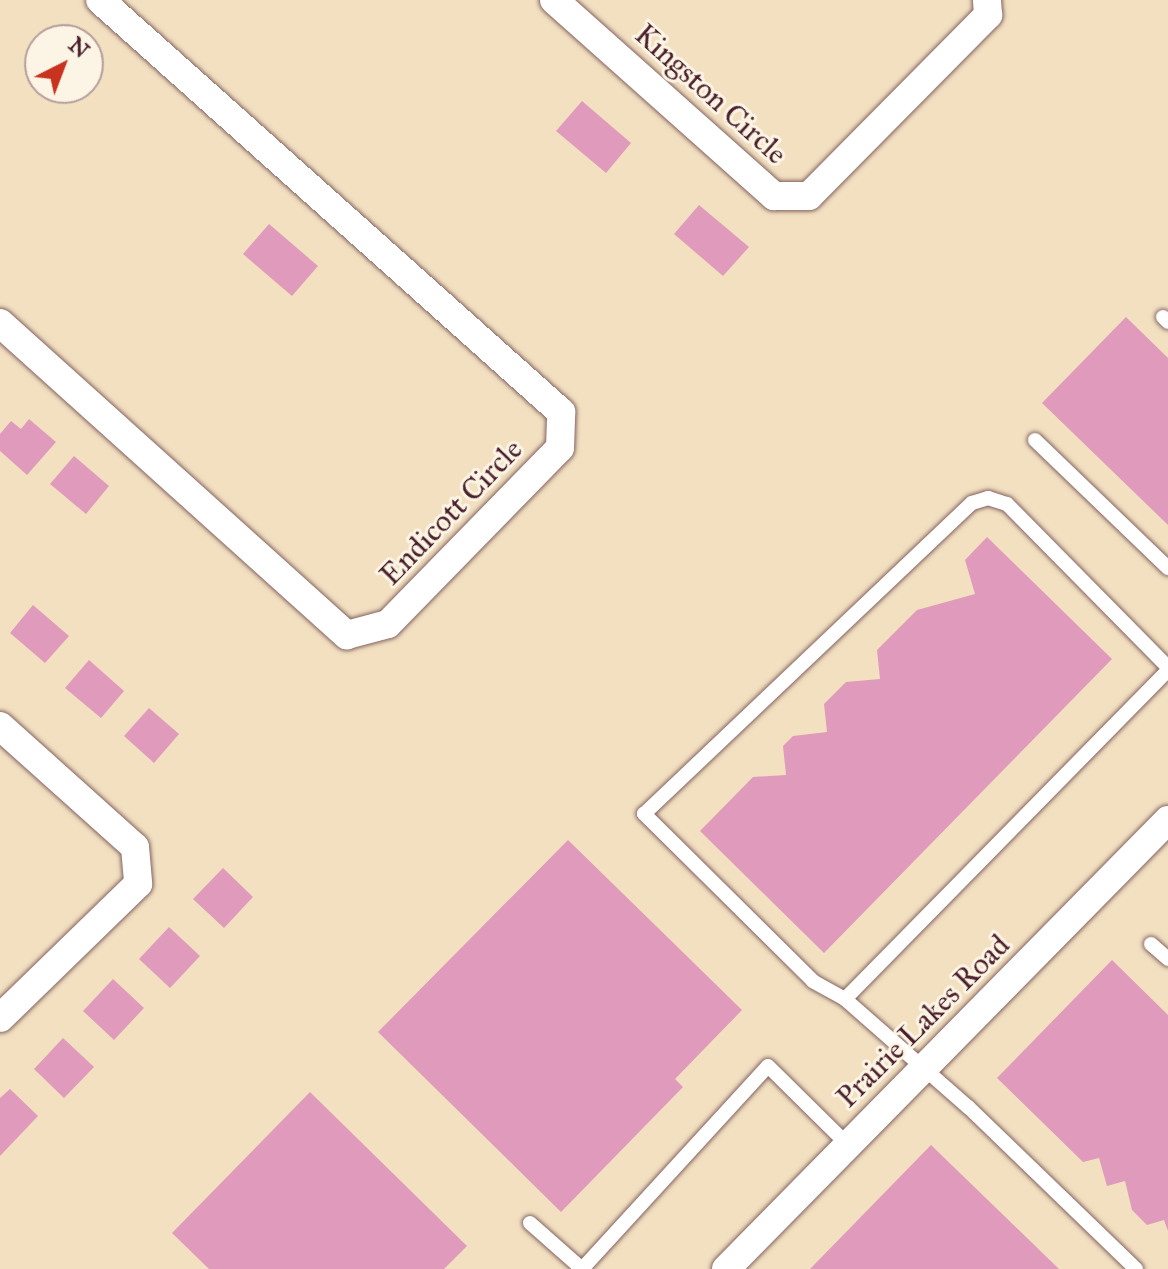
<!DOCTYPE html>
<html>
<head>
<meta charset="utf-8">
<style>
  body { margin:0 }
  #map { position:relative; width:1168px; height:1269px; overflow:hidden; background:#f2e0c1; font-family:"IM FELL Great Primer",serif }
  div>[style] { position:absolute }
  [style*='--x'] { left:calc(var(--x)*1px); top:calc(var(--y)*1px); width:calc(var(--w)*1px); rotate:calc(var(--a)*1deg) }
  .building>* { inset:0; background:#e09abc }
  .roads { filter:drop-shadow(0 0 2px #856360) drop-shadow(0 0 2px #856360) }
  .lane>* { height:14px; margin:-7px; padding:0 7px; transform-origin:7px; border-radius:7px; background:#fff }
  .street>* { height:28px; margin:-14px; padding:0 14px; transform-origin:14px; border-radius:14px; background:#fff }
  span { translate:-50% -50%; white-space:nowrap; text-align:center; line-height:1.15; -webkit-text-stroke:6px #fcf5e5; paint-order:stroke }
  .street-label { font-size:30px; color:#4a1f2b }
  .north { position:absolute; left:24px; top:24px; width:80px; height:80px; box-sizing:border-box; background:#fcf5e5; border:2px solid #b59f9b; border-radius:50%; rotate:42deg; font-size:22px; font-weight:700; line-height:32px; text-align:center; color:#4a1f2b }
  .north::after { content:''; display:block; margin:auto; width:28px; height:36px; background:#c8321e; clip-path:polygon(50% 0,100% 100%,50% 72%,0 100%) }
</style>
</head>
<body>
<div id="map">
  <div class="building">
    <i style="clip-path:polygon(582px 101px,631px 143px,606px 173px,556px 131px)"></i>
    <i style="clip-path:polygon(699px 205px,749px 247px,723px 276px,674px 234px)"></i>
    <i style="clip-path:polygon(269px 224px,318px 266px,292px 296px,243px 254px)"></i>
    <i style="clip-path:polygon(1126px 317px,1168px 358px,1168px 525px,1042px 403px)"></i>
    <i style="clip-path:polygon(29px 419px,56px 442px,27px 475px,0 451px,0 434px,11px 421px,21px 429px)"></i>
    <i style="clip-path:polygon(74px 456px,109px 486px,86px 514px,50px 484px)"></i>
    <i style="clip-path:polygon(987px 537px,1112px 659px,824px 953px,700px 831px,753px 777px,786px 775px,783px 746px,793px 736px,827px 732px,824px 704px,846px 682px,880px 679px,877px 650px,917px 610px,975px 594px,965px 560px)"></i>
    <i style="clip-path:polygon(33px 605px,69px 636px,45px 663px,10px 633px)"></i>
    <i style="clip-path:polygon(89px 660px,124px 691px,101px 718px,65px 688px)"></i>
    <i style="clip-path:polygon(149px 708px,179px 734px,154px 763px,124px 736px)"></i>
    <i style="clip-path:polygon(568px 840px,742px 1010px,675px 1079px,683px 1087px,561px 1212px,378px 1032px)"></i>
    <i style="clip-path:polygon(223px 868px,253px 897px,224px 928px,193px 899px)"></i>
    <i style="clip-path:polygon(169px 927px,200px 956px,170px 988px,139px 959px)"></i>
    <i style="clip-path:polygon(1112px 960px,1168px 1015px,1168px 1231px,1164px 1220px,1147px 1225px,1132px 1210px,1125px 1181px,1107px 1186px,1099px 1158px,1083px 1162px,997px 1078px)"></i>
    <i style="clip-path:polygon(113px 979px,144px 1008px,114px 1040px,83px 1011px)"></i>
    <i style="clip-path:polygon(63px 1038px,94px 1067px,64px 1098px,34px 1069px)"></i>
    <i style="clip-path:polygon(10px 1089px,38px 1116px,0 1156px,0 1098px)"></i>
    <i style="clip-path:polygon(310px 1092px,467px 1246px,444px 1269px,209px 1269px,172px 1233px)"></i>
    <i style="clip-path:polygon(931px 1145px,1059px 1269px,810px 1269px)"></i>
  </div>
  <div class="roads">
    <div class="lane">
      <i style="--x:1163;--y:317;--w:7;--a:45"></i>
      <i style="--x:1035;--y:440;--w:185;--a:43.9"></i>
      <i style="--x:1151;--y:944;--w:23;--a:41"></i>
      <i style="--x:845;--y:999;--w:37;--a:-151"></i>
      <i style="--x:813;--y:981;--w:238;--a:-135.3"></i>
      <i style="--x:644;--y:814;--w:452;--a:-43.5"></i>
      <i style="--x:972;--y:503;--w:17;--a:-17"></i>
      <i style="--x:988;--y:498;--w:20;--a:18"></i>
      <i style="--x:1007;--y:504;--w:229;--a:45.4"></i>
      <i style="--x:530;--y:1223;--w:68;--a:41.4"></i>
      <i style="--x:582;--y:1269;--w:275;--a:-47.5"></i>
      <i style="--x:768;--y:1066;--w:112;--a:44.6"></i>
      <i style="--x:1136;--y:1269;--w:233;--a:-136"></i>
      <i style="--x:968;--y:1107;--w:164;--a:-138.7"></i>
      <i style="--x:845;--y:999;--w:461;--a:-45.5"></i>
    </div>
    <div class="street">
      <i style="--x:554;--y:0;--w:295;--a:41.7"></i>
      <i style="--x:774;--y:196;--w:35;--a:0"></i>
      <i style="--x:809;--y:196;--w:255;--a:-45.3"></i>
      <i style="--x:988;--y:15;--w:15;--a:-94"></i>
      <i style="--x:0;--y:323;--w:467;--a:42"></i>
      <i style="--x:347;--y:635;--w:42;--a:-15"></i>
      <i style="--x:388;--y:624;--w:246;--a:-45.7"></i>
      <i style="--x:560;--y:448;--w:36;--a:-88"></i>
      <i style="--x:561;--y:412;--w:618;--a:-138.21"></i>
      <i style="--x:0;--y:726;--w:181;--a:41.9"></i>
      <i style="--x:135;--y:847;--w:37;--a:85"></i>
      <i style="--x:138;--y:884;--w:192;--a:135.8"></i>
      <i style="--x:726;--y:1269;--w:630;--a:-45.45"></i>
    </div>
  </div>
  <div class="street-label">
    <span style="left:711px;top:94px;rotate:42deg">Kingston Circle</span>
    <span style="left:451px;top:512px;rotate:-46deg">Endicott Circle</span>
    <span style="left:923px;top:1021px;rotate:-45deg">Prairie Lakes Road</span>
  </div>
  <div class="north">N</div>
</div>
</body>
</html>
